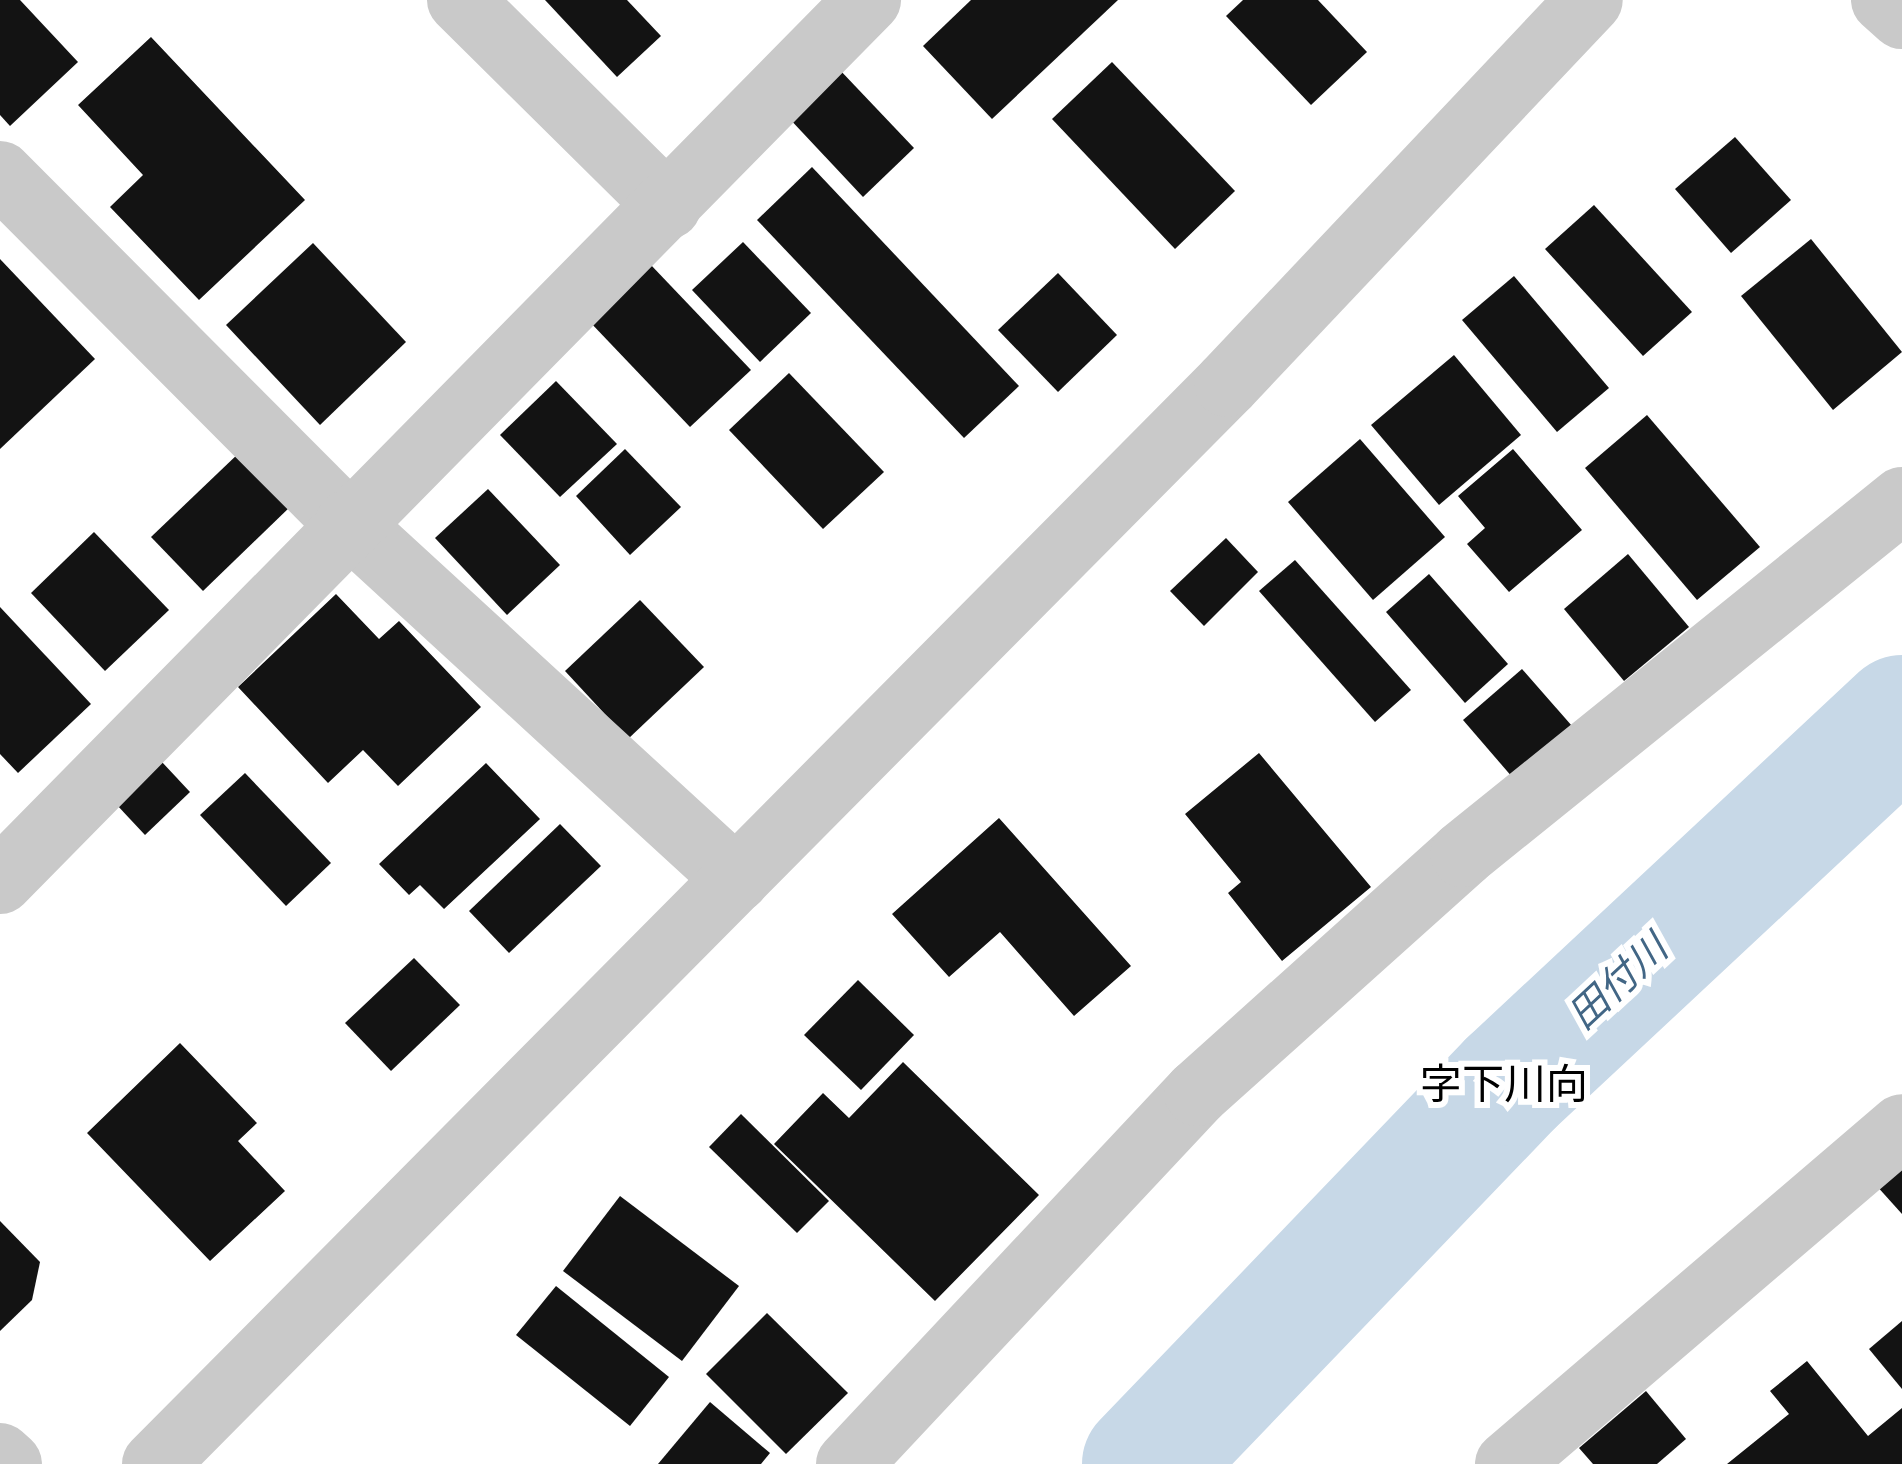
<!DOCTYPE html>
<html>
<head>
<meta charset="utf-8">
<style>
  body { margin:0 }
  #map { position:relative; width:1902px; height:1464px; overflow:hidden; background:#fff; font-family:"Source Sans 3","Noto Sans JP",sans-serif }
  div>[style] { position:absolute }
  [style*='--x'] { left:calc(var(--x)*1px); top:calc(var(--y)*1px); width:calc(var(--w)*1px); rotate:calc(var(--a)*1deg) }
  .river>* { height:126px; margin:-63px; padding:0 63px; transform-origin:63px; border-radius:63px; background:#c7d8e7 }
  .building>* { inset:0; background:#131313 }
  .minor>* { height:66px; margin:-33px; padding:0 33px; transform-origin:33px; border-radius:33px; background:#c9c9c9 }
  span { translate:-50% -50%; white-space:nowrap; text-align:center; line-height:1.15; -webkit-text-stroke:12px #fff; paint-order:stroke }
  .water-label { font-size:39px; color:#426685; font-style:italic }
  .quarter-label { font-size:42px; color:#000 }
</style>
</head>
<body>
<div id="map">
  <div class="river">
    <i style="--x:1145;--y:1464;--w:528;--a:-46.15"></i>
    <i style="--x:1511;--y:1083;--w:535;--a:-43.03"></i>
  </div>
  <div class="building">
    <i style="clip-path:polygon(0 0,20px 0,78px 62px,10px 126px,0 115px)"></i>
    <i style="clip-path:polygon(545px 0,627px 0,661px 36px,617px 77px)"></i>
    <i style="clip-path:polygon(971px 0,1118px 0,992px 119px,923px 46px)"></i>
    <i style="clip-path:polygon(1243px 0,1318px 0,1367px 52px,1311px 105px,1226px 16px)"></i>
    <i style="clip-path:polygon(151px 37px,305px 200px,199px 300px,110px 207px,143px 175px,78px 105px)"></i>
    <i style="clip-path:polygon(1112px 62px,1235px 191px,1175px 249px,1052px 119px)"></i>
    <i style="clip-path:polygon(838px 68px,914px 148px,863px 197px,787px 116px)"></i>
    <i style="clip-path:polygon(1735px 137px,1791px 200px,1731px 253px,1675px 189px)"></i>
    <i style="clip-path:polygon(812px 167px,1019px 386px,964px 438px,757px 220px)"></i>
    <i style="clip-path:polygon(1594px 205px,1692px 312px,1643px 356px,1545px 249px)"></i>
    <i style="clip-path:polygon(1811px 239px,1902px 352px,1833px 410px,1741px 296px)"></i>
    <i style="clip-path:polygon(743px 242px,811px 313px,760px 362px,692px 290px)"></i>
    <i style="clip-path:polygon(313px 243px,406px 342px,320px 425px,226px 325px)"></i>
    <i style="clip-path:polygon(0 259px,95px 359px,0 449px)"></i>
    <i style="clip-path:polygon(650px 264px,751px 370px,690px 427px,589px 321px)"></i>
    <i style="clip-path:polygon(1058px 273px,1117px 335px,1058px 392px,998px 330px)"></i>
    <i style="clip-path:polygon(1514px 276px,1609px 388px,1557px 432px,1462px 320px)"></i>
    <i style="clip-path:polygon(1454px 355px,1521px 435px,1439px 505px,1371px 425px)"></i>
    <i style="clip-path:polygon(789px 373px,884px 472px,823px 529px,729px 430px)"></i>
    <i style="clip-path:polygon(556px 381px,617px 444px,560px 497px,500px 435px)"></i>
    <i style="clip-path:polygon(1647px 415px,1760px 547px,1697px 600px,1585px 468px)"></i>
    <i style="clip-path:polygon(1360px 439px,1445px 537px,1373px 600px,1288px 502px)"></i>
    <i style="clip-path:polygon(625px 449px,681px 507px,630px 555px,576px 496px)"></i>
    <i style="clip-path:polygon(1513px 449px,1582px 530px,1509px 592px,1467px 544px,1485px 528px,1458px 496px)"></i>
    <i style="clip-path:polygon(241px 451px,292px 505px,203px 591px,151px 537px)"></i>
    <i style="clip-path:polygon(488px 489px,560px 565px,507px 615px,435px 538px)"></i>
    <i style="clip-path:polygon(94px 532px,169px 610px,105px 671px,31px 593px)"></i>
    <i style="clip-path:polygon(1226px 538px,1258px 572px,1204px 626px,1170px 591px)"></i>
    <i style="clip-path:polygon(1628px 554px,1689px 627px,1624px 681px,1564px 609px)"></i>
    <i style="clip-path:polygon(1295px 560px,1411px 690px,1375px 722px,1259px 591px)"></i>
    <i style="clip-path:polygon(1429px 574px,1508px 664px,1465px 703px,1386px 612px)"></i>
    <i style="clip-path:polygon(336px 594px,379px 639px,399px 621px,481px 707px,398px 786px,363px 750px,328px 783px,238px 687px)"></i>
    <i style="clip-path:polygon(640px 600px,704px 667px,628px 739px,565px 671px)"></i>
    <i style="clip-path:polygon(0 607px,91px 704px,18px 773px,0 754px)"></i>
    <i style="clip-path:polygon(1522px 669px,1572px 726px,1513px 778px,1463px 720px)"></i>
    <i style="clip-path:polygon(147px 746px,190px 792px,145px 835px,101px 788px)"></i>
    <i style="clip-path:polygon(1259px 753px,1371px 887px,1282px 961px,1228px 893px,1241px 882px,1185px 814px)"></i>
    <i style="clip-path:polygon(486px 763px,540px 819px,444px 909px,420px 885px,409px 895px,379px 864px)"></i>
    <i style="clip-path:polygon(245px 773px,331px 863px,286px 906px,200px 815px)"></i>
    <i style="clip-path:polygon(999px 818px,1131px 966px,1074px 1016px,1000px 932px,949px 977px,892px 914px)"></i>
    <i style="clip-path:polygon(560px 824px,601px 866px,509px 953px,469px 911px)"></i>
    <i style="clip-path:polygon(414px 958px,460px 1005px,391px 1071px,345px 1023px)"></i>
    <i style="clip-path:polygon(858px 980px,914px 1035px,861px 1090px,804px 1035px)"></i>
    <i style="clip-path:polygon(180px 1043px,257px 1123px,238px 1141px,285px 1191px,210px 1261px,87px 1133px)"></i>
    <i style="clip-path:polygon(903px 1062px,1039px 1195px,935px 1301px,774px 1144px,823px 1093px,849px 1118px)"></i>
    <i style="clip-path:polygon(741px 1114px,829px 1201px,797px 1233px,709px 1147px)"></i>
    <i style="clip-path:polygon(1902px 1141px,1902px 1214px,1866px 1174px)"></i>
    <i style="clip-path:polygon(620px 1196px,739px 1286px,682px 1361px,563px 1271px)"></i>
    <i style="clip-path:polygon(0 1221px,40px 1262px,32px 1300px,0 1331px)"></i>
    <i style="clip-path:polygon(556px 1286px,669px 1377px,630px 1426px,516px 1335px)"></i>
    <i style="clip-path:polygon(767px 1313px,848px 1393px,786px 1454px,706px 1374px)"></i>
    <i style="clip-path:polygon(1902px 1321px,1902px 1389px,1869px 1349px)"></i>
    <i style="clip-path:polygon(1807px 1361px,1868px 1436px,1902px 1408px,1902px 1464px,1727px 1464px,1789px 1414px,1770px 1391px)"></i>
    <i style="clip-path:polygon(1646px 1391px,1686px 1439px,1657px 1464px,1593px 1464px,1579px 1448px)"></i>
    <i style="clip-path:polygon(710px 1402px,770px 1453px,761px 1464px,658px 1464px)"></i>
  </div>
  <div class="minor">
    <i style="--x:460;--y:0;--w:293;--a:44.7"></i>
    <i style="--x:1884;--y:0;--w:24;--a:42"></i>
    <i style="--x:0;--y:174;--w:493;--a:45.1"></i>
    <i style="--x:348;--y:523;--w:527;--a:42.54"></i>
    <i style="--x:0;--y:881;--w:1237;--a:-45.43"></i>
    <i style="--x:0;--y:1456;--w:12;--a:42"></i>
    <i style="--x:155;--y:1464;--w:1522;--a:-45.21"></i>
    <i style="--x:1227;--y:384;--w:528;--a:-46.61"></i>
    <i style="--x:849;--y:1464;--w:509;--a:-46.83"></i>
    <i style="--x:1197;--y:1093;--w:358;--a:-41.9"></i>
    <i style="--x:1463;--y:854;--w:564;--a:-38.88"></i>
    <i style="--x:1508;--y:1464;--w:518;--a:-40.54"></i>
  </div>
  <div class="water-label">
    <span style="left:1619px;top:983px;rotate:-43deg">田付川</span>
  </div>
  <div class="quarter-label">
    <span style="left:1504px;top:1086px">字下川向</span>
  </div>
</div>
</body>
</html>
